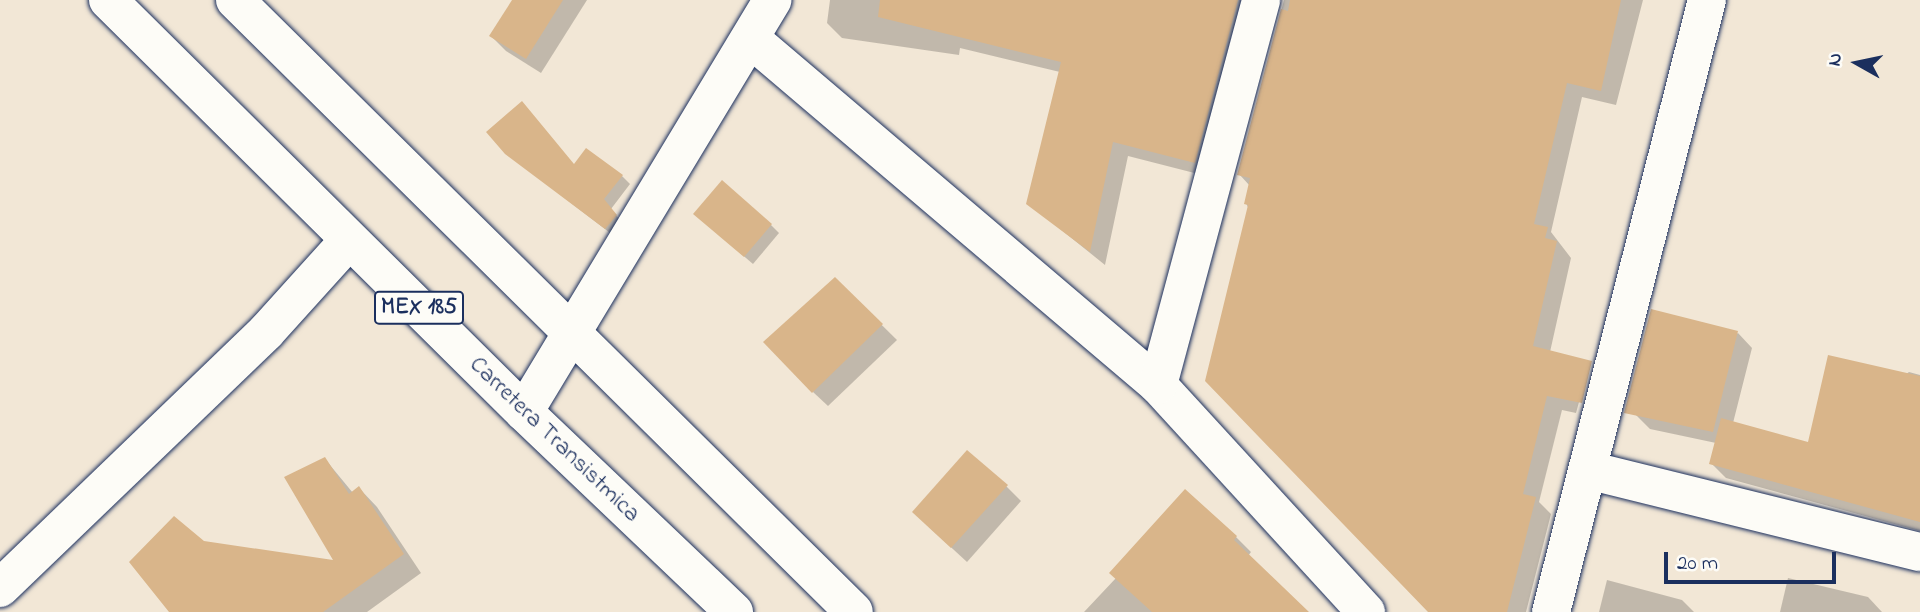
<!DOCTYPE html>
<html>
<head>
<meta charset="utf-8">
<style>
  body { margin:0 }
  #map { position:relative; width:1920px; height:612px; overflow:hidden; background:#f2e7d6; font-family:"Indie Flower",sans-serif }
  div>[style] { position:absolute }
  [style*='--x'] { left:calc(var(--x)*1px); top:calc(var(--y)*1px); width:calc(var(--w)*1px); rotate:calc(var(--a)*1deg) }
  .shadow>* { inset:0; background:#0003 }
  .building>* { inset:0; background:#d9b58a }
  .roads { filter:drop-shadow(0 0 2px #1b2f5e) drop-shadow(0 0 2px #1b2f5e) }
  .minor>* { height:38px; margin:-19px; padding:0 19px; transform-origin:19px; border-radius:19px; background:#fdfcf7 }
  .major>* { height:38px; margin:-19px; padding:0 19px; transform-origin:19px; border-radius:19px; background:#fdfcf7 }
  span { translate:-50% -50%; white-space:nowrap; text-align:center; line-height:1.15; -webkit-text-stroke:5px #fdfcf7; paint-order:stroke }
  .shield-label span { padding:2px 5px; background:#fdfcf7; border:2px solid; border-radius:5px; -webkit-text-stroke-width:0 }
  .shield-label { font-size:23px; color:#1b2f5e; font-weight:700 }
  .street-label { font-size:24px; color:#1b2f5e }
  .north { position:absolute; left:1822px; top:28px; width:70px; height:70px; -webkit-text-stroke:5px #fdfcf7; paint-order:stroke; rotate:279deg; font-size:19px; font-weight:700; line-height:28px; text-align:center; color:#1b2f5e }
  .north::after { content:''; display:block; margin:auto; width:24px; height:32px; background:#1b2f5e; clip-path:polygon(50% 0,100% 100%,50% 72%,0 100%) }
  .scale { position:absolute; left:1664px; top:552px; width:172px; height:32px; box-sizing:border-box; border:4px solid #1b2f5e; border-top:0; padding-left:9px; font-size:21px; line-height:24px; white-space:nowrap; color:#1b2f5e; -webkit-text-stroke:5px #fdfcf7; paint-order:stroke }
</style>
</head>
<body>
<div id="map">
  <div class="shadow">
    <i style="clip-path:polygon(514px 0,587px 0,541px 73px,506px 51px,491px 36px)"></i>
    <i style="clip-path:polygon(830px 0,1260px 0,1210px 177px,1128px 156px,1105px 265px,1028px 203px,1060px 72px,960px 48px,959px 55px,842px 38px,827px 23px)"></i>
    <i style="clip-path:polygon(1284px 0,1643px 0,1616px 105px,1582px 97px,1551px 232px,1571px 258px,1550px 352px,1587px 373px,1576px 413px,1562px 410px,1539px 502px,1551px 514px,1526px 612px,1430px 612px,1246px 203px,1250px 186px,1239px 174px)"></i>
    <i style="clip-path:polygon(506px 153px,622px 176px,630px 184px,611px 209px,624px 225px,614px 236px)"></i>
    <i style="clip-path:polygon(704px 222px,771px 225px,779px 233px,753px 264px)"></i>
    <i style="clip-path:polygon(835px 279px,897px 340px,828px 406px,813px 392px)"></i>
    <i style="clip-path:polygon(1738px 333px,1752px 348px,1733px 423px,1809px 444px,1909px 372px,1920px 375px,1920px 531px,1726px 478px,1711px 463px,1716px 443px,1650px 429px,1635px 414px)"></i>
    <i style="clip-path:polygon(325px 459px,353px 493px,359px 488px,377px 507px,421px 573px,367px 612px,172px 612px,203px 543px,337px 562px)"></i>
    <i style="clip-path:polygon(1006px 486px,1021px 501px,967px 562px,929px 527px)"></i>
    <i style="clip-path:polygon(1185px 491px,1236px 537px,1251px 552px,1248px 556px,1307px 612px,1084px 612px,1116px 578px)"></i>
    <i style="clip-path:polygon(1788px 578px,1868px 597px,1882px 612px,1780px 612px)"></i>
    <i style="clip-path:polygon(1607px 580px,1682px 600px,1694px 612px,1599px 612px)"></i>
  </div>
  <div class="building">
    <i style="clip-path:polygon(512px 0,563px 0,526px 59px,489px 36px)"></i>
    <i style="clip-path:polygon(880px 0,1238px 0,1195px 163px,1113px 142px,1090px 252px,1026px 204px,1061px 62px,878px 17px)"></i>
    <i style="clip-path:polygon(1290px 0,1621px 0,1601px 91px,1567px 83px,1534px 224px,1548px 227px,1545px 238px,1557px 241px,1533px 346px,1592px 361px,1582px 403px,1547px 396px,1523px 494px,1536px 497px,1507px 612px,1428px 612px,1205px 381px,1248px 205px,1244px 204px,1250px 178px,1237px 175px,1281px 9px,1288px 11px)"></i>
    <i style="clip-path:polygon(522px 101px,574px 164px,586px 148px,623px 175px,604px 199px,617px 215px,605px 229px,505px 154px,486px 132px)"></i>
    <i style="clip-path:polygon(722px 180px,772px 224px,744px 257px,693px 214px)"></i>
    <i style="clip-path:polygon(835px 277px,883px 324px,812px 393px,763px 342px)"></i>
    <i style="clip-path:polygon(1651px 309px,1738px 331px,1713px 432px,1624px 413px)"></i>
    <i style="clip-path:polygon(1828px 355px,1920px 376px,1920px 522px,1709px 464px,1721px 418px,1808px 442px)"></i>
    <i style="clip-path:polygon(967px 450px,1008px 485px,951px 548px,912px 512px)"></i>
    <i style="clip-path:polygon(325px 457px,349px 494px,359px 486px,404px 554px,323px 612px,169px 612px,129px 562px,174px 516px,204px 541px,333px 560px,284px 477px)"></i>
    <i style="clip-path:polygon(1185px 489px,1237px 536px,1234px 540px,1309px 612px,1152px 612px,1109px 573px)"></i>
  </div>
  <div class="roads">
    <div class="minor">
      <i style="--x:751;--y:39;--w:534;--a:40.37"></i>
      <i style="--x:1158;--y:385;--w:308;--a:47.5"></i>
      <i style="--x:1158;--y:385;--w:399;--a:-75"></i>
      <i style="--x:524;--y:412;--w:481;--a:-58.9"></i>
      <i style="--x:1588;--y:470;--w:342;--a:13.9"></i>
      <i style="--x:0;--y:588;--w:369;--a:-43.9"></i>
      <i style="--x:266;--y:332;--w:124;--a:-47.9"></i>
      <i style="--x:1551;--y:612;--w:632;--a:-75.7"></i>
    </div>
    <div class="major">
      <i style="--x:108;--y:0;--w:585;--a:44.72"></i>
      <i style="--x:524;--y:412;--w:290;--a:43.6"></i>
      <i style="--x:235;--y:0;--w:870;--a:44.67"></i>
    </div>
  </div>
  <div class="shield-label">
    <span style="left:419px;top:308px">MEX 185</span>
  </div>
  <div class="street-label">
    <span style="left:554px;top:440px;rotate:44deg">Carretera Transistmica</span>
  </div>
  <div class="north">N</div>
  <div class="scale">20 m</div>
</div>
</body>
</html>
